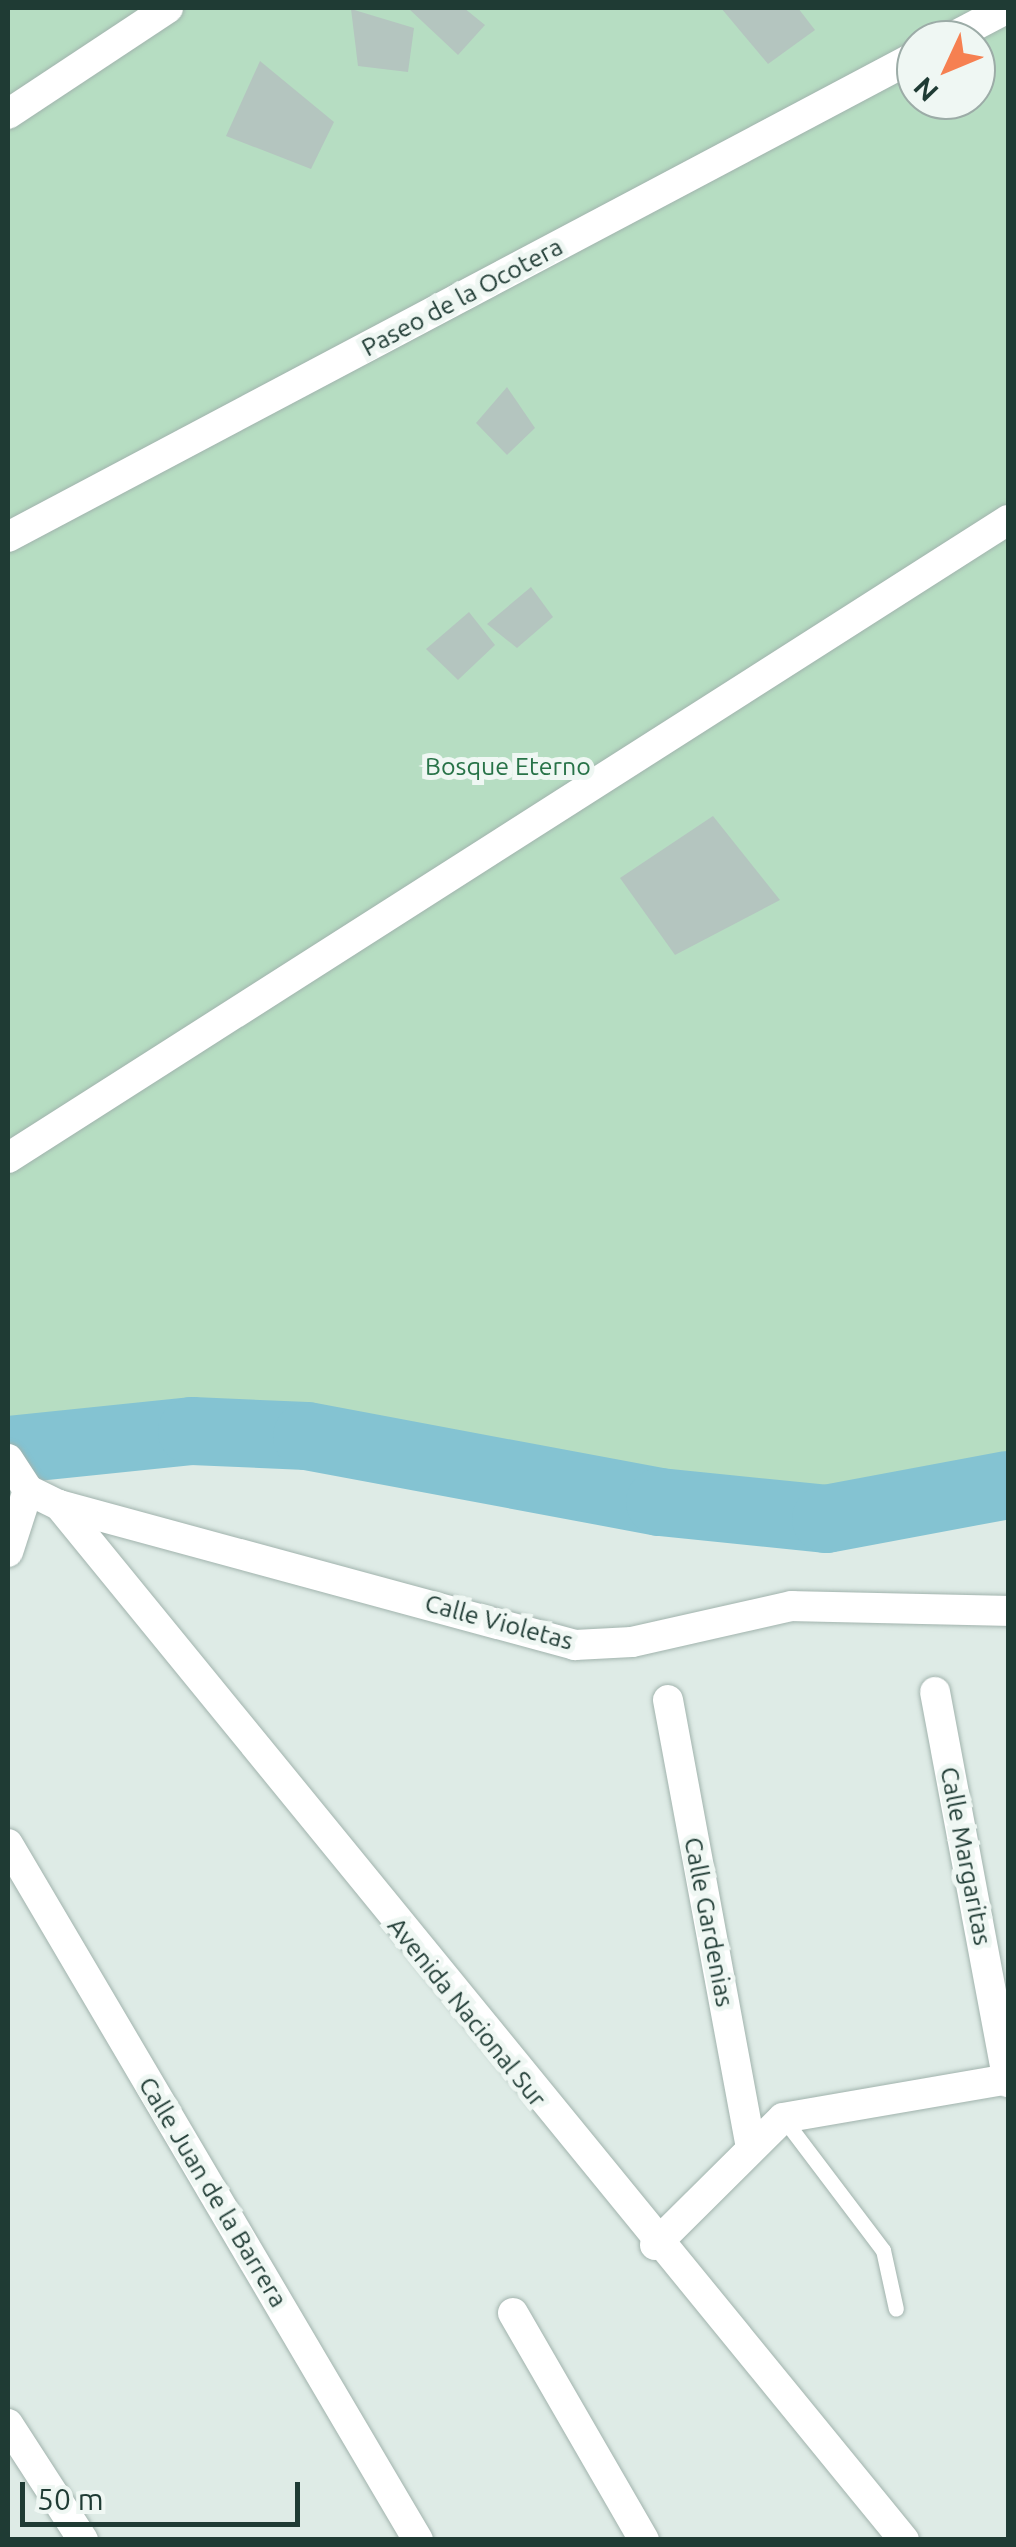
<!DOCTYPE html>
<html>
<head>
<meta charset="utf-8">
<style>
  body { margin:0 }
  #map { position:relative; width:1016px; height:2547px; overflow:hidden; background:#deebe6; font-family:Ubuntu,sans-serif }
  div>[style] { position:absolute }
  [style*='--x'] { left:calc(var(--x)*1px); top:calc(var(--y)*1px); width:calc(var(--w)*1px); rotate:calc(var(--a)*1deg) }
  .green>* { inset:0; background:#b6ddc2 }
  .river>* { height:68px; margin:-34px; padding:0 34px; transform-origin:34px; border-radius:34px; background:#84c3d2 }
  .building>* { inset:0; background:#b4c5bf }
  .roads { filter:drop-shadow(0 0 2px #a1b3ad) drop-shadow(0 0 2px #a1b3ad) }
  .lane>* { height:15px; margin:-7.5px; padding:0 7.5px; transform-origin:7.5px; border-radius:7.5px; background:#fff }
  .street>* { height:30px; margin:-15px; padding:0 15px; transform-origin:15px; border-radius:15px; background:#fff }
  span { translate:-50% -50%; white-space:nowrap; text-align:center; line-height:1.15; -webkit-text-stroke:10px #eff7f3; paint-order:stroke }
  .street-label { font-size:25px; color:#1f3b34 }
  .park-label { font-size:25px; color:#287348 }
  .frame { position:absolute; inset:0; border:10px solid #1f3b34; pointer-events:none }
  .north { position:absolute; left:896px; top:20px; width:100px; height:100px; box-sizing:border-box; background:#eff7f3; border:2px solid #9caca7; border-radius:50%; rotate:226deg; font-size:28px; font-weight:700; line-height:40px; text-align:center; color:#1f3b34 }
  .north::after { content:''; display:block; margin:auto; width:35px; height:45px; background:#f68051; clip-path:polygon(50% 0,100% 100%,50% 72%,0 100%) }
  .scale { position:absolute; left:20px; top:2482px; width:280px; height:45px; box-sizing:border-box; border:5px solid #1f3b34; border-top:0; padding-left:12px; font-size:30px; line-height:35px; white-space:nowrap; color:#1f3b34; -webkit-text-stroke:8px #eff7f3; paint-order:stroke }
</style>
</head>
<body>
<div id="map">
  <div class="green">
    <i style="clip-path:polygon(evenodd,8px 8px,1008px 8px,1008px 1485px,826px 1519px,660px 1502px,307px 1436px,192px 1431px,8px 1450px,8px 8px,916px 40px,976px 40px,976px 100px,916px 100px,916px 40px)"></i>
  </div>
  <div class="river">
    <i style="--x:8;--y:1450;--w:185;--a:-5.9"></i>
    <i style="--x:192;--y:1431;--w:115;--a:2.5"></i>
    <i style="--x:307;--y:1436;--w:359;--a:10.6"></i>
    <i style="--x:660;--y:1502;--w:167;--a:5.8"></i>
    <i style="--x:826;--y:1519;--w:185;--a:-10.6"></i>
  </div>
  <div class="building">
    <i style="clip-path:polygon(408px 8px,464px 8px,485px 25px,458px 55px)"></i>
    <i style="clip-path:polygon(721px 8px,798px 8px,815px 30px,768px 64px)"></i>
    <i style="clip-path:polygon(351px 9px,414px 28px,408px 72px,358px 66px)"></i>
    <i style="clip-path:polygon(260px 61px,334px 122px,311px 169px,226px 136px)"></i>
    <i style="clip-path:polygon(507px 387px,535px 428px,507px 455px,476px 423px)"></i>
    <i style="clip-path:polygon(531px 587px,553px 617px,517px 648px,487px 624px)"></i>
    <i style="clip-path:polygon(469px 612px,495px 645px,458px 680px,426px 649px)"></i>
    <i style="clip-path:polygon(713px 816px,780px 900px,675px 955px,620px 878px)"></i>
  </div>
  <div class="roads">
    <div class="lane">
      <i style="--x:783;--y:2118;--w:166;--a:52.9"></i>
      <i style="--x:883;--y:2250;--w:60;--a:77.6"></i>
    </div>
    <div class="street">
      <i style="--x:947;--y:40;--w:69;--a:-27.7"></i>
      <i style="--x:8;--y:114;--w:192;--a:-33.5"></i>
      <i style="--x:8;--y:537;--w:1028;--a:-27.91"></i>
      <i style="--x:8;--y:1158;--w:1186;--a:-32.54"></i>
      <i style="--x:8;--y:1459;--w:37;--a:57"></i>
      <i style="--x:28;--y:1490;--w:34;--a:26"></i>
      <i style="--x:59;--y:1505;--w:1336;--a:50.77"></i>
      <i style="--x:59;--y:1505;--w:535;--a:15.18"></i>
      <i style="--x:575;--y:1645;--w:57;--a:-3"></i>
      <i style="--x:632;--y:1642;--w:164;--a:-12.7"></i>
      <i style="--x:792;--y:1606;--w:216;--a:1.3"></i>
      <i style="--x:8;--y:1552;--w:65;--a:-72.1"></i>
      <i style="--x:935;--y:1692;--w:397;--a:79.4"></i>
      <i style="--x:668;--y:1700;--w:452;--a:79.5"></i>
      <i style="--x:8;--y:1844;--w:808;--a:59.5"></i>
      <i style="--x:655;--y:2245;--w:180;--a:-44.8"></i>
      <i style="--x:783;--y:2118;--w:228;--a:-9.8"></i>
      <i style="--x:513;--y:2313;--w:262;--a:60"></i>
      <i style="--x:8;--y:2424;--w:138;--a:57.1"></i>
    </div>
  </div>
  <div class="street-label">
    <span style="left:462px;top:297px;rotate:-28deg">Paseo de la Ocotera</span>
    <span style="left:499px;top:1622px;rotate:15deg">Calle Violetas</span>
    <span style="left:966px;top:1856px;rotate:79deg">Calle Margaritas</span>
    <span style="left:709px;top:1922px;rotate:79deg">Calle Gardenias</span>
    <span style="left:467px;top:2012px;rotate:51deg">Avenida Nacional Sur</span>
    <span style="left:213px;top:2192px;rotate:59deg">Calle Juan de la Barrera</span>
  </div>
  <div class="park-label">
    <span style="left:508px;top:766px">Bosque Eterno</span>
  </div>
  <div class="frame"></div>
  <div class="north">N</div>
  <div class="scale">50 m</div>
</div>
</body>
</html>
